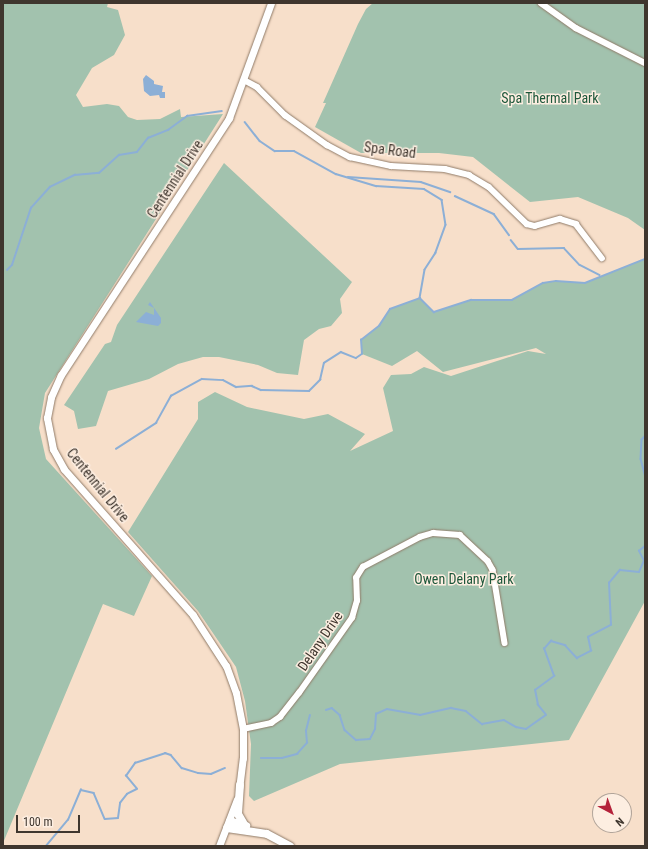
<!DOCTYPE html>
<html>
<head>
<meta charset="utf-8">
<style>
  body { margin:0 }
  #map { position:relative; width:648px; height:849px; overflow:hidden; background:#f7dfca; font-family:"Roboto Condensed",sans-serif }
  div>[style] { position:absolute }
  [style*='--x'] { left:calc(var(--x)*1px); top:calc(var(--y)*1px); width:calc(var(--w)*1px); rotate:calc(var(--a)*1deg) }
  .green>* { inset:0; background:#a2c2ae }
  .water>* { inset:0; background:#8cafd6 }
  .stream>* { height:1.5px; margin:-0.75px; padding:0 0.75px; transform-origin:0.75px; border-radius:0.75px; background:#8cafd6 }
  .roads { filter:drop-shadow(0 0 1px #907b68) drop-shadow(0 0 1px #907b68) }
  .minor>* { height:5.5px; margin:-2.75px; padding:0 2.75px; transform-origin:2.75px; border-radius:2.75px; background:#fff }
  .major>* { height:7px; margin:-3.5px; padding:0 3.5px; transform-origin:3.5px; border-radius:3.5px; background:#fff }
  .highway>* { height:8px; margin:-4px; padding:0 4px; transform-origin:4px; border-radius:4px; background:#fff }
  span { translate:-50% -50%; white-space:nowrap; text-align:center; line-height:1.15; -webkit-text-stroke:3px #fdeee1; paint-order:stroke }
  .park-label { font-size:14px; color:#1d573a }
  .street-label { font-size:14px; color:#3f362e }
  .frame { position:absolute; inset:0; border:4px solid #3f362e; pointer-events:none }
  .north { position:absolute; left:592px; top:793px; width:40px; height:40px; box-sizing:border-box; background:#fdeee1; border:1px solid #b1a499; border-radius:50%; rotate:139deg; font-size:11px; font-weight:700; line-height:16px; text-align:center; color:#3f362e }
  .north::after { content:''; display:block; margin:auto; width:14px; height:18px; background:#b4223a; clip-path:polygon(50% 0,100% 100%,50% 72%,0 100%) }
  .scale { position:absolute; left:16px; top:815px; width:64px; height:18px; box-sizing:border-box; border:2px solid #3f362e; border-top:0; padding-left:5px; font-size:12px; line-height:14px; white-space:nowrap; color:#3f362e; -webkit-text-stroke:3px #fdeee1; paint-order:stroke }
</style>
</head>
<body>
<div id="map">
  <div class="green">
    <i style="clip-path:polygon(3px 3px,108px 3px,107px 7px,118px 10px,125px 35px,114px 55px,92px 68px,76px 95px,83px 107px,107px 104px,119px 106px,128px 117px,137px 120px,160px 119px,180px 109px,181px 117px,223px 114px,45px 393px,39px 428px,46px 459px,152px 576px,134px 616px,103px 604px,3px 843px)"></i>
    <i style="clip-path:polygon(373px 3px,645px 3px,645px 230px,628px 218px,578px 197px,530px 202px,473px 157px,439px 153px,361px 153px,315px 127px,326px 103px,323px 103px,358px 24px,366px 9px)"></i>
    <i style="clip-path:polygon(224px 163px,352px 282px,340px 299px,342px 313px,331px 326px,319px 329px,304px 340px,298px 375px,277px 373px,258px 365px,219px 357px,203px 357px,178px 364px,149px 379px,108px 391px,96px 426px,78px 429px,74px 411px,64px 405px,105px 344px,111px 342px,117px 325px)"></i>
    <i style="clip-path:polygon(645px 259px,645px 601px,569px 740px,340px 764px,254px 801px,249px 796px,251px 744px,245px 701px,236px 667px,198px 611px,128px 532px,198px 419px,198px 402px,215px 392px,247px 407px,304px 419px,328px 414px,365px 434px,350px 451px,393px 431px,383px 388px,391px 375px,411px 374px,424px 367px,451px 376px,528px 351px,546px 354px,536px 348px,443px 372px,417px 351px,392px 366px,362px 354px,361px 340px,379px 326px,390px 309px,420px 298px,434px 312px,471px 300px,512px 300px,543px 283px,556px 281px,585px 283px)"></i>
  </div>
  <div class="water">
    <i style="clip-path:polygon(146px 75px,154px 81px,154px 84px,163px 86px,162px 92px,165px 92px,165px 98px,160px 98px,159px 95px,150px 96px,144px 91px,143px 79px)"></i>
    <i style="clip-path:polygon(150px 302px,161px 318px,161px 323px,158px 326px,136px 322px,146px 312px,154px 315px,154px 308px,148px 305px)"></i>
  </div>
  <div class="stream">
    <i style="--x:245;--y:122;--w:24;--a:52"></i>
    <i style="--x:260;--y:141;--w:18;--a:34"></i>
    <i style="--x:275;--y:151;--w:19;--a:0"></i>
    <i style="--x:294;--y:151;--w:48;--a:28.7"></i>
    <i style="--x:336;--y:174;--w:42;--a:16.7"></i>
    <i style="--x:376;--y:186;--w:48;--a:3.6"></i>
    <i style="--x:424;--y:189;--w:21;--a:31"></i>
    <i style="--x:442;--y:200;--w:25;--a:81"></i>
    <i style="--x:446;--y:225;--w:30;--a:110"></i>
    <i style="--x:436;--y:253;--w:20;--a:123"></i>
    <i style="--x:425;--y:270;--w:28;--a:100"></i>
    <i style="--x:348;--y:177;--w:73;--a:3.9"></i>
    <i style="--x:421;--y:182;--w:31;--a:19"></i>
    <i style="--x:455;--y:196;--w:43;--a:24.8"></i>
    <i style="--x:494;--y:214;--w:26;--a:54"></i>
    <i style="--x:511;--y:240;--w:11;--a:52"></i>
    <i style="--x:518;--y:249;--w:46;--a:-1.2"></i>
    <i style="--x:564;--y:248;--w:23;--a:47"></i>
    <i style="--x:580;--y:265;--w:22;--a:27"></i>
    <i style="--x:7;--y:270;--w:7;--a:-45"></i>
    <i style="--x:12;--y:265;--w:60;--a:-71.6"></i>
    <i style="--x:31;--y:208;--w:28;--a:-48"></i>
    <i style="--x:50;--y:187;--w:28;--a:-26"></i>
    <i style="--x:75;--y:175;--w:24;--a:-5"></i>
    <i style="--x:99;--y:173;--w:27;--a:-42"></i>
    <i style="--x:119;--y:155;--w:18;--a:-9"></i>
    <i style="--x:137;--y:152;--w:18;--a:-52"></i>
    <i style="--x:148;--y:138;--w:22;--a:-22"></i>
    <i style="--x:168;--y:130;--w:24;--a:-36"></i>
    <i style="--x:187;--y:116;--w:35;--a:-8"></i>
    <i style="--x:420;--y:298;--w:20;--a:45"></i>
    <i style="--x:434;--y:312;--w:39;--a:-18"></i>
    <i style="--x:471;--y:300;--w:41;--a:0"></i>
    <i style="--x:512;--y:300;--w:35;--a:-29"></i>
    <i style="--x:543;--y:283;--w:13;--a:-9"></i>
    <i style="--x:556;--y:281;--w:29;--a:4"></i>
    <i style="--x:585;--y:283;--w:65;--a:-21.8"></i>
    <i style="--x:645;--y:437;--w:4;--a:135"></i>
    <i style="--x:642;--y:440;--w:19;--a:93"></i>
    <i style="--x:641;--y:459;--w:16;--a:75"></i>
    <i style="--x:116;--y:449;--w:48;--a:-33"></i>
    <i style="--x:156;--y:423;--w:31;--a:-61"></i>
    <i style="--x:171;--y:396;--w:35;--a:-29"></i>
    <i style="--x:202;--y:379;--w:21;--a:3"></i>
    <i style="--x:223;--y:380;--w:15;--a:28"></i>
    <i style="--x:236;--y:387;--w:16;--a:-4"></i>
    <i style="--x:252;--y:386;--w:10;--a:24"></i>
    <i style="--x:261;--y:390;--w:48;--a:1.2"></i>
    <i style="--x:309;--y:391;--w:16;--a:-45"></i>
    <i style="--x:320;--y:380;--w:17;--a:-77"></i>
    <i style="--x:324;--y:363;--w:20;--a:-33"></i>
    <i style="--x:341;--y:352;--w:16;--a:22"></i>
    <i style="--x:356;--y:358;--w:7;--a:-34"></i>
    <i style="--x:362;--y:354;--w:14;--a:-94"></i>
    <i style="--x:361;--y:340;--w:23;--a:-38"></i>
    <i style="--x:379;--y:326;--w:20;--a:-57"></i>
    <i style="--x:390;--y:309;--w:32;--a:-20"></i>
    <i style="--x:326;--y:710;--w:6;--a:-18"></i>
    <i style="--x:332;--y:708;--w:11;--a:41"></i>
    <i style="--x:340;--y:715;--w:16;--a:72"></i>
    <i style="--x:345;--y:730;--w:15;--a:42"></i>
    <i style="--x:356;--y:740;--w:14;--a:-4"></i>
    <i style="--x:370;--y:739;--w:11;--a:-63"></i>
    <i style="--x:375;--y:729;--w:15;--a:-86"></i>
    <i style="--x:376;--y:714;--w:12;--a:-24"></i>
    <i style="--x:387;--y:709;--w:34;--a:10"></i>
    <i style="--x:420;--y:715;--w:32;--a:-13"></i>
    <i style="--x:451;--y:708;--w:15;--a:11"></i>
    <i style="--x:466;--y:711;--w:21;--a:39"></i>
    <i style="--x:482;--y:724;--w:22;--a:-10"></i>
    <i style="--x:504;--y:720;--w:14;--a:30"></i>
    <i style="--x:516;--y:727;--w:10;--a:11"></i>
    <i style="--x:526;--y:729;--w:24;--a:-35"></i>
    <i style="--x:546;--y:715;--w:13;--a:-129"></i>
    <i style="--x:538;--y:705;--w:15;--a:-101"></i>
    <i style="--x:535;--y:690;--w:24;--a:-36"></i>
    <i style="--x:554;--y:676;--w:29;--a:-110"></i>
    <i style="--x:544;--y:649;--w:11;--a:-49"></i>
    <i style="--x:551;--y:641;--w:15;--a:16"></i>
    <i style="--x:565;--y:645;--w:18;--a:47"></i>
    <i style="--x:577;--y:658;--w:16;--a:-27"></i>
    <i style="--x:591;--y:651;--w:14;--a:-102"></i>
    <i style="--x:588;--y:637;--w:26;--a:-28"></i>
    <i style="--x:611;--y:625;--w:42;--a:-92.7"></i>
    <i style="--x:609;--y:583;--w:17;--a:-50"></i>
    <i style="--x:620;--y:570;--w:19;--a:6"></i>
    <i style="--x:639;--y:572;--w:12;--a:-66"></i>
    <i style="--x:644;--y:561;--w:11;--a:-117"></i>
    <i style="--x:639;--y:551;--w:8;--a:-40"></i>
    <i style="--x:261;--y:758;--w:21;--a:0"></i>
    <i style="--x:282;--y:758;--w:16;--a:-15"></i>
    <i style="--x:297;--y:754;--w:15;--a:-48"></i>
    <i style="--x:307;--y:743;--w:12;--a:-95"></i>
    <i style="--x:306;--y:731;--w:16;--a:-76"></i>
    <i style="--x:46;--y:846;--w:34;--a:-50"></i>
    <i style="--x:68;--y:820;--w:33;--a:-67"></i>
    <i style="--x:81;--y:790;--w:13;--a:13"></i>
    <i style="--x:94;--y:793;--w:28;--a:67"></i>
    <i style="--x:105;--y:819;--w:13;--a:-4"></i>
    <i style="--x:118;--y:818;--w:15;--a:-82"></i>
    <i style="--x:120;--y:803;--w:11;--a:-52"></i>
    <i style="--x:127;--y:794;--w:11;--a:-27"></i>
    <i style="--x:137;--y:789;--w:17;--a:-130"></i>
    <i style="--x:126;--y:776;--w:16;--a:-55"></i>
    <i style="--x:135;--y:763;--w:32;--a:-18"></i>
    <i style="--x:165;--y:753;--w:6;--a:18"></i>
    <i style="--x:171;--y:755;--w:17;--a:50"></i>
    <i style="--x:182;--y:768;--w:17;--a:17"></i>
    <i style="--x:198;--y:773;--w:13;--a:4"></i>
    <i style="--x:211;--y:774;--w:15;--a:-23"></i>
  </div>
  <div class="roads">
    <div class="minor">
      <i style="--x:541;--y:3;--w:43;--a:35.5"></i>
      <i style="--x:576;--y:28;--w:77;--a:26.9"></i>
      <i style="--x:244;--y:80;--w:15;--a:28"></i>
      <i style="--x:257;--y:87;--w:40;--a:45"></i>
      <i style="--x:285;--y:115;--w:52;--a:35.5"></i>
      <i style="--x:327;--y:145;--w:26;--a:28"></i>
      <i style="--x:350;--y:157;--w:42;--a:12.4"></i>
      <i style="--x:391;--y:166;--w:54;--a:3.2"></i>
      <i style="--x:445;--y:169;--w:25;--a:14"></i>
      <i style="--x:469;--y:175;--w:23;--a:31"></i>
      <i style="--x:489;--y:187;--w:53;--a:44.2"></i>
      <i style="--x:527;--y:224;--w:8;--a:14"></i>
      <i style="--x:535;--y:226;--w:26;--a:-16"></i>
      <i style="--x:560;--y:219;--w:17;--a:17"></i>
      <i style="--x:576;--y:224;--w:43;--a:52.6"></i>
      <i style="--x:243;--y:729;--w:29;--a:-12"></i>
      <i style="--x:271;--y:723;--w:11;--a:-34"></i>
      <i style="--x:280;--y:717;--w:31;--a:-52"></i>
      <i style="--x:299;--y:693;--w:92;--a:-54.8"></i>
      <i style="--x:352;--y:618;--w:18;--a:-74"></i>
      <i style="--x:357;--y:601;--w:23;--a:-92"></i>
      <i style="--x:356;--y:578;--w:13;--a:-58"></i>
      <i style="--x:363;--y:567;--w:64;--a:-27.8"></i>
      <i style="--x:420;--y:537;--w:14;--a:-17"></i>
      <i style="--x:433;--y:533;--w:27;--a:4"></i>
      <i style="--x:460;--y:535;--w:38;--a:43"></i>
      <i style="--x:488;--y:561;--w:10;--a:61"></i>
      <i style="--x:493;--y:570;--w:74;--a:80.7"></i>
    </div>
    <div class="major">
      <i style="--x:239;--y:789;--w:31;--a:-83"></i>
      <i style="--x:243;--y:758;--w:29;--a:-90"></i>
      <i style="--x:243;--y:729;--w:37;--a:-101"></i>
      <i style="--x:236;--y:693;--w:29;--a:-110"></i>
      <i style="--x:226;--y:666;--w:61;--a:-122.9"></i>
      <i style="--x:193;--y:615;--w:195;--a:-131.5"></i>
      <i style="--x:64;--y:469;--w:23;--a:-119"></i>
      <i style="--x:53;--y:449;--w:32;--a:-101"></i>
      <i style="--x:47;--y:418;--w:21;--a:-79"></i>
      <i style="--x:51;--y:397;--w:24;--a:-66"></i>
      <i style="--x:61;--y:375;--w:307;--a:-56.8"></i>
      <i style="--x:229;--y:118;--w:122;--a:-69.9"></i>
      <i style="--x:219;--y:846;--w:50;--a:-69"></i>
    </div>
    <div class="highway">
      <i style="--x:240;--y:785;--w:29;--a:94"></i>
      <i style="--x:238;--y:814;--w:14;--a:60"></i>
      <i style="--x:230;--y:821;--w:17;--a:17"></i>
      <i style="--x:227;--y:828;--w:40;--a:8.5"></i>
      <i style="--x:267;--y:834;--w:26;--a:28"></i>
    </div>
  </div>
  <div class="park-label">
    <span style="left:550px;top:98px">Spa Thermal Park</span>
    <span style="left:464px;top:579px">Owen Delany Park</span>
  </div>
  <div class="street-label">
    <span style="left:390px;top:150px;rotate:7deg">Spa Road</span>
    <span style="left:175px;top:179px;rotate:-57deg">Centennial Drive</span>
    <span style="left:98px;top:485px;rotate:51deg">Centennial Drive</span>
    <span style="left:320px;top:641px;rotate:-56deg">Delany Drive</span>
  </div>
  <div class="frame"></div>
  <div class="north">N</div>
  <div class="scale">100 m</div>
</div>
</body>
</html>
